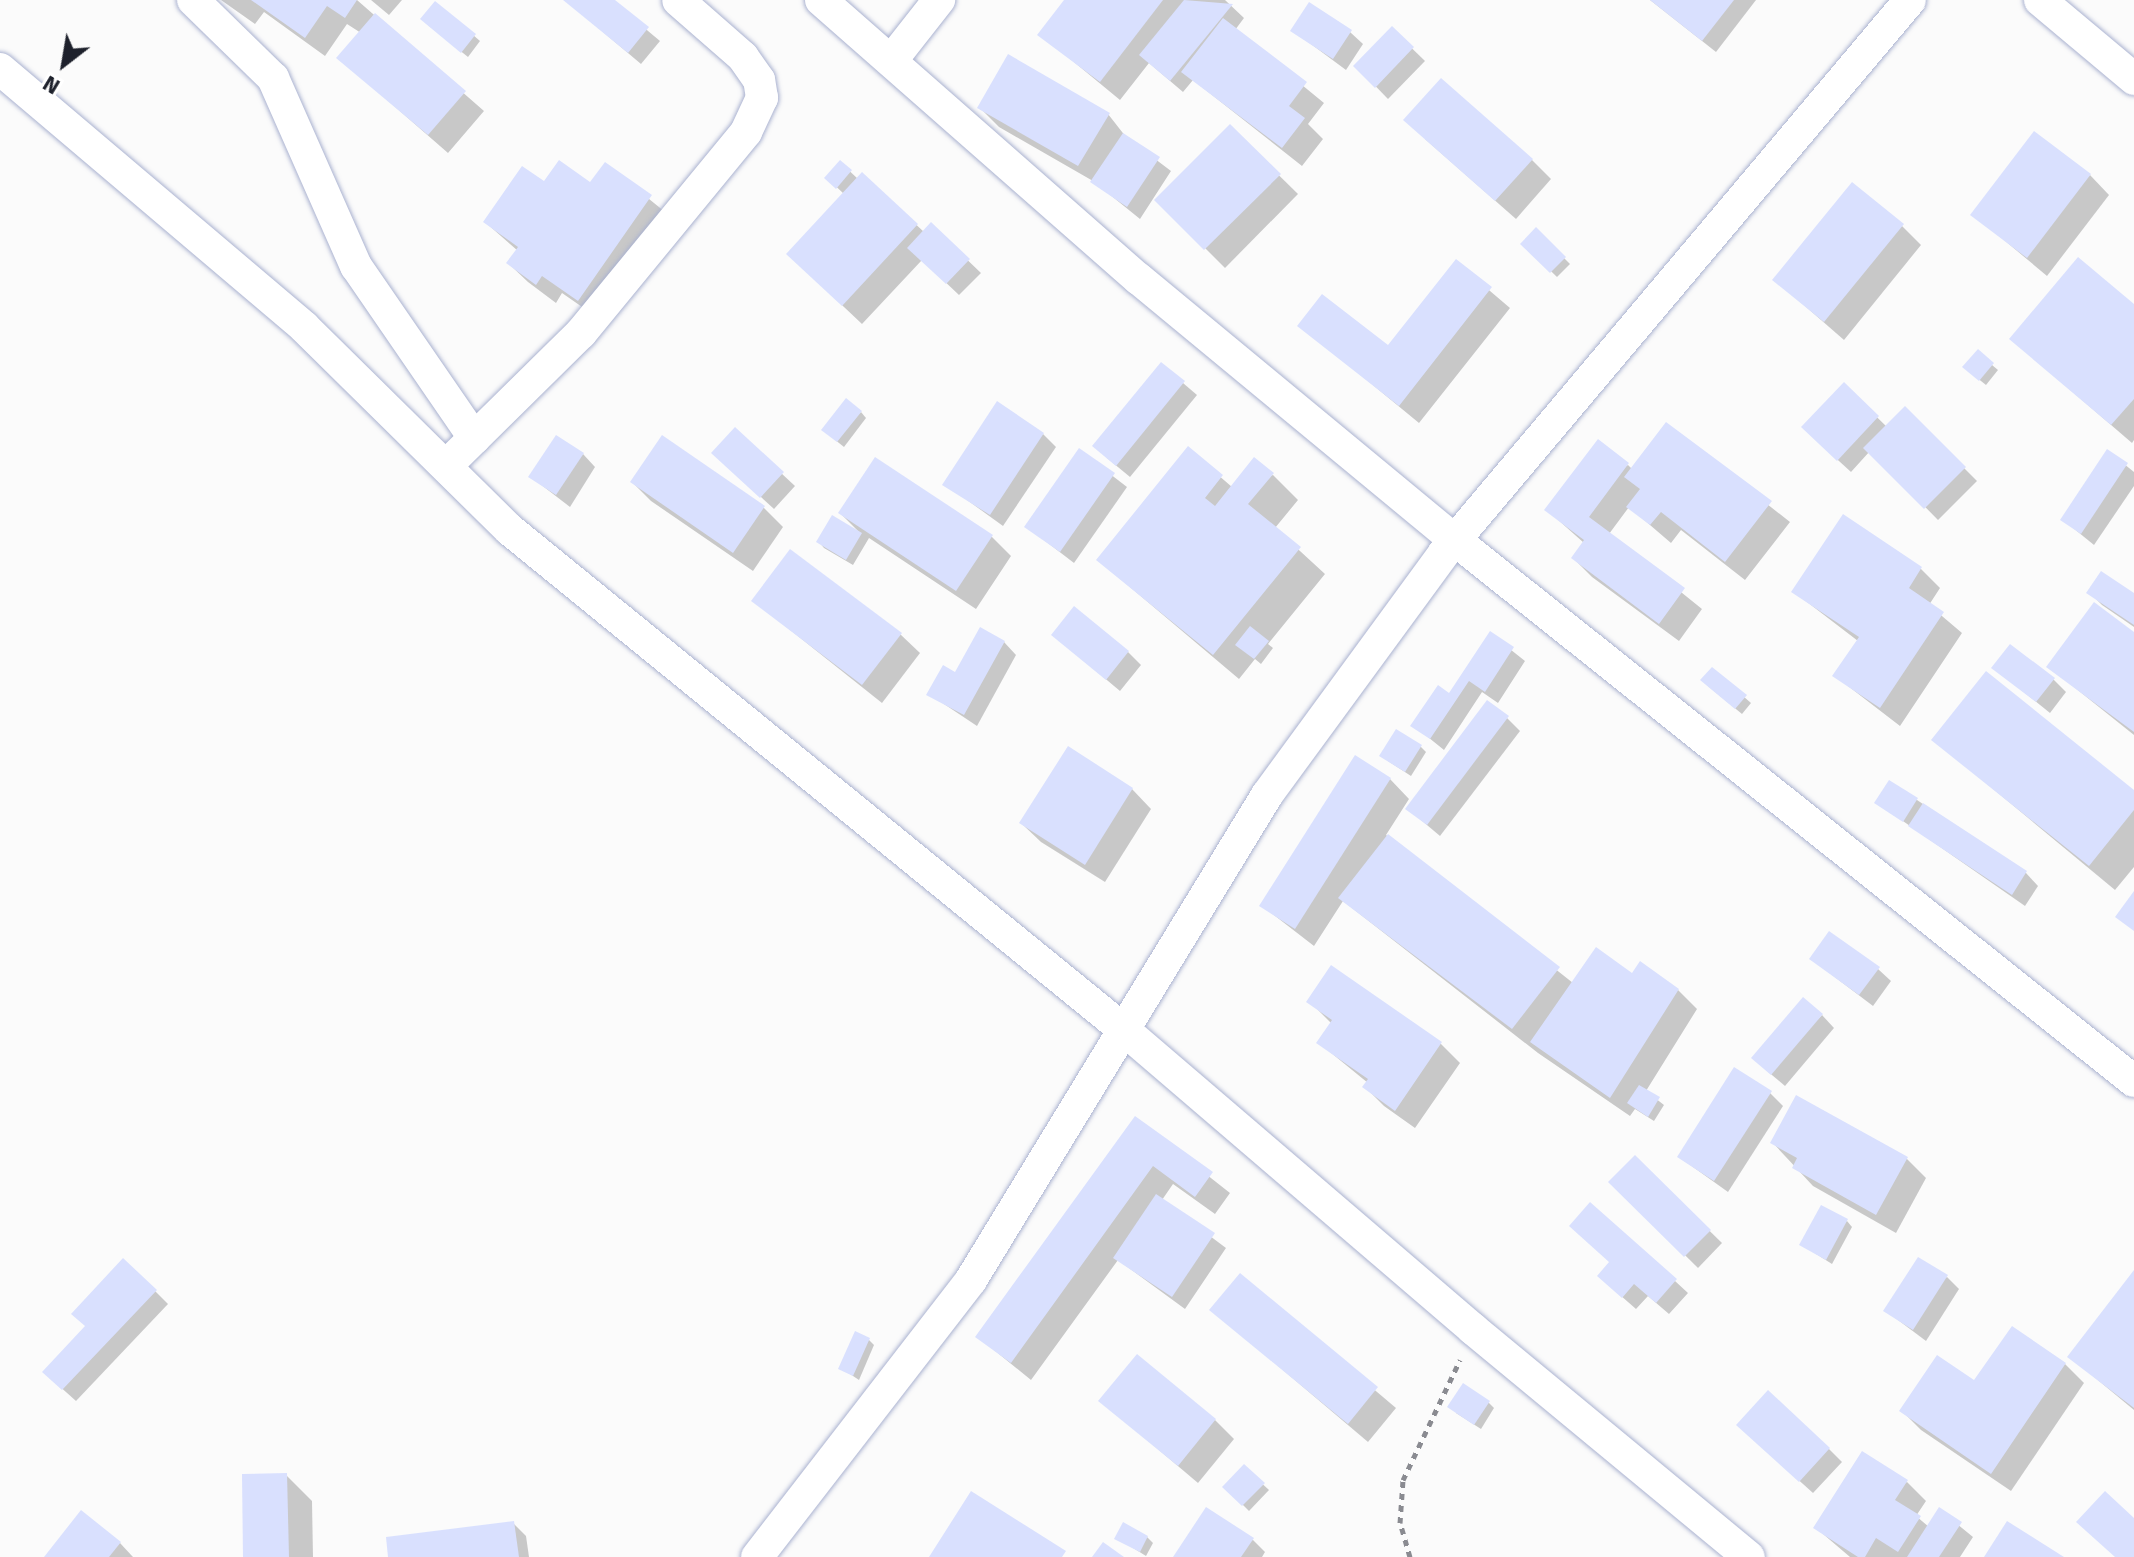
<!DOCTYPE html>
<html>
<head>
<meta charset="utf-8">
<style>
  body { margin:0 }
  #map { position:relative; width:2134px; height:1557px; overflow:hidden; background:#fbfbfb; font-family:"Fira Sans",sans-serif }
  div>[style] { position:absolute }
  [style*='--x'] { left:calc(var(--x)*1px); top:calc(var(--y)*1px); width:calc(var(--w)*1px); rotate:calc(var(--a)*1deg) }
  .shadow>* { inset:0; background:#0003 }
  .building>* { inset:0; background:#d9e0fe }
  .path>* { height:5px; margin-top:-2.5px; transform-origin:0; background:repeating-linear-gradient(90deg,#8a8b91 0 6px,transparent 0 12px) }
  .roads { filter:drop-shadow(0 0 2px #aab2d0) drop-shadow(0 0 2px #aab2d0) }
  .minor>* { height:32px; margin:-16px; padding:0 16px; transform-origin:16px; border-radius:16px; background:#fff }
  span { translate:-50% -50%; white-space:nowrap; text-align:center; line-height:1.15; -webkit-text-stroke:7px #fff; paint-order:stroke }
  .north { position:absolute; left:24px; top:24px; width:80px; height:80px; -webkit-text-stroke:6px #fff; paint-order:stroke; rotate:211deg; font-size:22px; font-weight:700; line-height:32px; text-align:center; color:#1e212c }
  .north::after { content:''; display:block; margin:auto; width:28px; height:36px; background:#1e212c; clip-path:polygon(50% 0,100% 100%,50% 72%,0 100%) }
</style>
</head>
<body>
<div id="map">
  <div class="shadow">
    <i style="clip-path:polygon(221px 0,357px 0,484px 111px,448px 153px,339px 58px,361px 33px,347px 24px,325px 56px,264px 12px,255px 24px)"></i>
    <i style="clip-path:polygon(371px 0,402px 0,389px 15px)"></i>
    <i style="clip-path:polygon(565px 0,611px 0,660px 41px,641px 64px)"></i>
    <i style="clip-path:polygon(1066px 0,1225px 0,1244px 18px,1235px 30px,1324px 103px,1308px 124px,1323px 139px,1302px 166px,1193px 80px,1183px 92px,1149px 63px,1120px 100px,1040px 34px)"></i>
    <i style="clip-path:polygon(1650px 0,1756px 0,1716px 52px)"></i>
    <i style="clip-path:polygon(436px 3px,480px 41px,468px 57px,428px 25px)"></i>
    <i style="clip-path:polygon(1392px 29px,1425px 61px,1388px 99px,1356px 66px)"></i>
    <i style="clip-path:polygon(1292px 30px,1350px 32px,1363px 44px,1346px 70px)"></i>
    <i style="clip-path:polygon(979px 107px,1108px 114px,1126px 137px,1171px 171px,1140px 219px,1093px 181px,999px 127px)"></i>
    <i style="clip-path:polygon(1230px 127px,1298px 194px,1225px 268px,1157px 200px)"></i>
    <i style="clip-path:polygon(1425px 139px,1532px 160px,1551px 179px,1516px 219px)"></i>
    <i style="clip-path:polygon(841px 163px,858px 179px,862px 174px,924px 232px,931px 225px,981px 273px,959px 295px,922px 260px,862px 324px,808px 273px,844px 194px,827px 178px)"></i>
    <i style="clip-path:polygon(606px 164px,670px 216px,598px 318px,562px 293px,556px 303px,528px 282px,508px 263px,518px 251px,485px 222px,545px 184px,591px 185px)"></i>
    <i style="clip-path:polygon(2090px 175px,2109px 195px,2047px 276px,1973px 214px)"></i>
    <i style="clip-path:polygon(1902px 226px,1921px 245px,1844px 340px,1775px 280px)"></i>
    <i style="clip-path:polygon(1536px 230px,1570px 264px,1557px 277px,1523px 244px)"></i>
    <i style="clip-path:polygon(1456px 262px,1510px 308px,1419px 423px,1300px 325px,1389px 348px)"></i>
    <i style="clip-path:polygon(2134px 307px,2134px 440px,2132px 443px,2011px 339px)"></i>
    <i style="clip-path:polygon(1162px 365px,1197px 395px,1130px 477px,1107px 458px)"></i>
    <i style="clip-path:polygon(1992px 365px,1998px 370px,1986px 385px,1971px 373px)"></i>
    <i style="clip-path:polygon(1844px 385px,1887px 427px,1905px 409px,1977px 481px,1938px 520px,1870px 451px,1851px 472px,1816px 440px)"></i>
    <i style="clip-path:polygon(861px 412px,866px 418px,844px 447px,829px 435px)"></i>
    <i style="clip-path:polygon(1666px 425px,1790px 522px,1745px 580px,1681px 530px,1671px 543px,1629px 507px,1609px 534px,1702px 609px,1679px 641px,1592px 577px,1573px 558px,1584px 543px,1547px 510px,1628px 465px,1632px 469px)"></i>
    <i style="clip-path:polygon(735px 430px,795px 486px,774px 509px,726px 465px)"></i>
    <i style="clip-path:polygon(1043px 434px,1056px 447px,1003px 526px,945px 484px)"></i>
    <i style="clip-path:polygon(662px 438px,764px 508px,783px 527px,753px 571px,651px 501px,632px 482px)"></i>
    <i style="clip-path:polygon(1188px 449px,1232px 487px,1273px 475px,1298px 500px,1275px 528px,1325px 574px,1268px 644px,1273px 648px,1261px 664px,1255px 659px,1239px 679px,1098px 560px)"></i>
    <i style="clip-path:polygon(1079px 450px,1127px 487px,1074px 563px,1027px 527px)"></i>
    <i style="clip-path:polygon(2108px 451px,2134px 472px,2134px 486px,2094px 545px,2062px 519px)"></i>
    <i style="clip-path:polygon(583px 454px,595px 467px,570px 507px,531px 477px)"></i>
    <i style="clip-path:polygon(840px 513px,992px 537px,1011px 556px,976px 609px,869px 538px,853px 565px,824px 548px,819px 542px,860px 533px)"></i>
    <i style="clip-path:polygon(1843px 517px,1921px 569px,1940px 588px,1929px 605px,1962px 633px,1900px 726px,1835px 676px,1858px 641px,1794px 592px)"></i>
    <i style="clip-path:polygon(2089px 592px,2134px 596px,2134px 627px,2102px 605px)"></i>
    <i style="clip-path:polygon(754px 601px,900px 634px,920px 653px,882px 703px)"></i>
    <i style="clip-path:polygon(1491px 634px,1525px 661px,1498px 703px,1482px 692px,1444px 750px,1413px 725px,1450px 696px)"></i>
    <i style="clip-path:polygon(2134px 634px,2134px 735px,2049px 667px)"></i>
    <i style="clip-path:polygon(1053px 635px,1128px 652px,1141px 665px,1120px 691px)"></i>
    <i style="clip-path:polygon(1004px 642px,1016px 655px,977px 726px,929px 694px)"></i>
    <i style="clip-path:polygon(1994px 668px,2053px 679px,2066px 692px,2050px 713px)"></i>
    <i style="clip-path:polygon(1712px 669px,1751px 703px,1742px 714px,1708px 686px)"></i>
    <i style="clip-path:polygon(1507px 718px,1520px 731px,1440px 836px,1408px 809px)"></i>
    <i style="clip-path:polygon(1934px 740px,2134px 792px,2134px 867px,2115px 890px)"></i>
    <i style="clip-path:polygon(1420px 746px,1426px 752px,1411px 776px,1388px 761px)"></i>
    <i style="clip-path:polygon(1390px 779px,1409px 799px,1386px 835px,1573px 983px,1632px 975px,1678px 990px,1697px 1009px,1646px 1091px,1664px 1105px,1654px 1121px,1635px 1109px,1630px 1116px,1538px 1053px,1343px 901px,1314px 946px,1261px 905px)"></i>
    <i style="clip-path:polygon(1132px 789px,1151px 809px,1105px 882px,1041px 842px,1021px 823px)"></i>
    <i style="clip-path:polygon(1917px 800px,2026px 873px,2038px 886px,2025px 906px,1877px 803px)"></i>
    <i style="clip-path:polygon(1811px 959px,1878px 969px,1891px 981px,1873px 1006px)"></i>
    <i style="clip-path:polygon(1332px 968px,1441px 1044px,1460px 1063px,1415px 1128px,1384px 1106px,1365px 1087px,1368px 1083px,1319px 1043px,1332px 1024px,1309px 1001px)"></i>
    <i style="clip-path:polygon(1822px 1015px,1834px 1028px,1785px 1086px,1766px 1070px)"></i>
    <i style="clip-path:polygon(1770px 1093px,1783px 1106px,1728px 1192px,1679px 1157px)"></i>
    <i style="clip-path:polygon(1136px 1119px,1230px 1193px,1215px 1214px,1173px 1184px,1162px 1200px,1226px 1248px,1185px 1309px,1118px 1260px,1031px 1380px,978px 1337px)"></i>
    <i style="clip-path:polygon(1773px 1143px,1907px 1159px,1926px 1178px,1896px 1233px,1813px 1186px)"></i>
    <i style="clip-path:polygon(1635px 1158px,1722px 1243px,1698px 1268px,1611px 1182px)"></i>
    <i style="clip-path:polygon(1847px 1221px,1852px 1227px,1832px 1264px,1802px 1245px)"></i>
    <i style="clip-path:polygon(1611px 1263px,1675px 1281px,1688px 1293px,1669px 1314px,1648px 1296px,1636px 1309px,1612px 1288px)"></i>
    <i style="clip-path:polygon(2134px 1273px,2134px 1410px,2070px 1357px)"></i>
    <i style="clip-path:polygon(1240px 1276px,1396px 1408px,1368px 1442px,1212px 1310px)"></i>
    <i style="clip-path:polygon(1947px 1277px,1959px 1289px,1926px 1341px,1886px 1311px)"></i>
    <i style="clip-path:polygon(155px 1291px,168px 1304px,76px 1401px,57px 1384px)"></i>
    <i style="clip-path:polygon(868px 1339px,874px 1345px,859px 1380px,841px 1368px)"></i>
    <i style="clip-path:polygon(2065px 1364px,2084px 1383px,2011px 1491px,1921px 1430px,1902px 1411px,1975px 1383px)"></i>
    <i style="clip-path:polygon(1101px 1401px,1215px 1420px,1234px 1439px,1198px 1483px)"></i>
    <i style="clip-path:polygon(1488px 1402px,1494px 1408px,1481px 1429px,1456px 1413px)"></i>
    <i style="clip-path:polygon(1751px 1437px,1829px 1449px,1842px 1462px,1813px 1493px)"></i>
    <i style="clip-path:polygon(1244px 1467px,1269px 1490px,1249px 1511px,1225px 1487px)"></i>
    <i style="clip-path:polygon(286px 1475px,312px 1501px,313px 1557px,245px 1557px)"></i>
    <i style="clip-path:polygon(1907px 1482px,1926px 1501px,1916px 1516px,1929px 1527px,1940px 1510px,1973px 1537px,1960px 1557px,1850px 1557px,1816px 1528px)"></i>
    <i style="clip-path:polygon(513px 1523px,526px 1536px,529px 1557px,390px 1557px)"></i>
    <i style="clip-path:polygon(1147px 1537px,1153px 1543px,1146px 1556px,1117px 1538px)"></i>
    <i style="clip-path:polygon(1253px 1540px,1265px 1552px,1262px 1557px,1175px 1557px)"></i>
    <i style="clip-path:polygon(120px 1543px,133px 1557px,47px 1557px)"></i>
  </div>
  <div class="building">
    <i style="clip-path:polygon(251px 0,357px 0,345px 18px,327px 6px,305px 38px)"></i>
    <i style="clip-path:polygon(563px 0,615px 0,649px 27px,628px 53px)"></i>
    <i style="clip-path:polygon(1064px 0,1163px 0,1100px 82px,1037px 35px)"></i>
    <i style="clip-path:polygon(1184px 0,1233px 4px,1170px 81px,1139px 55px)"></i>
    <i style="clip-path:polygon(1650px 0,1734px 0,1702px 41px)"></i>
    <i style="clip-path:polygon(435px 1px,476px 34px,461px 53px,420px 19px)"></i>
    <i style="clip-path:polygon(1309px 2px,1352px 30px,1333px 59px,1290px 31px)"></i>
    <i style="clip-path:polygon(375px 13px,466px 91px,428px 135px,336px 58px)"></i>
    <i style="clip-path:polygon(1223px 18px,1307px 82px,1289px 106px,1305px 118px,1282px 148px,1181px 72px)"></i>
    <i style="clip-path:polygon(1392px 26px,1414px 47px,1375px 88px,1353px 66px)"></i>
    <i style="clip-path:polygon(1008px 54px,1110px 113px,1078px 166px,977px 108px)"></i>
    <i style="clip-path:polygon(1441px 78px,1533px 159px,1495px 201px,1403px 120px)"></i>
    <i style="clip-path:polygon(1230px 124px,1281px 174px,1204px 250px,1154px 200px)"></i>
    <i style="clip-path:polygon(2034px 131px,2091px 174px,2027px 258px,1970px 215px)"></i>
    <i style="clip-path:polygon(1123px 133px,1160px 157px,1127px 207px,1090px 182px)"></i>
    <i style="clip-path:polygon(559px 160px,590px 182px,605px 162px,652px 195px,578px 301px,542px 276px,536px 285px,506px 263px,518px 247px,483px 222px,522px 166px,544px 181px)"></i>
    <i style="clip-path:polygon(840px 160px,852px 170px,836px 189px,824px 178px)"></i>
    <i style="clip-path:polygon(862px 172px,918px 224px,842px 306px,786px 254px)"></i>
    <i style="clip-path:polygon(1852px 182px,1904px 224px,1824px 322px,1772px 280px)"></i>
    <i style="clip-path:polygon(931px 222px,970px 259px,946px 284px,907px 248px)"></i>
    <i style="clip-path:polygon(1536px 227px,1566px 257px,1550px 273px,1520px 244px)"></i>
    <i style="clip-path:polygon(2078px 257px,2134px 304px,2134px 399px,2111px 425px,2009px 339px)"></i>
    <i style="clip-path:polygon(1456px 259px,1492px 287px,1399px 406px,1297px 326px,1322px 294px,1388px 345px)"></i>
    <i style="clip-path:polygon(1978px 349px,1994px 363px,1979px 381px,1962px 367px)"></i>
    <i style="clip-path:polygon(1161px 362px,1185px 381px,1116px 466px,1092px 446px)"></i>
    <i style="clip-path:polygon(1844px 382px,1879px 416px,1837px 461px,1801px 427px)"></i>
    <i style="clip-path:polygon(846px 398px,862px 411px,837px 442px,821px 430px)"></i>
    <i style="clip-path:polygon(997px 401px,1044px 433px,990px 515px,942px 485px)"></i>
    <i style="clip-path:polygon(1905px 406px,1966px 467px,1924px 509px,1863px 448px)"></i>
    <i style="clip-path:polygon(1666px 422px,1772px 501px,1725px 562px,1661px 512px,1650px 525px,1626px 507px,1640px 489px,1624px 477px)"></i>
    <i style="clip-path:polygon(735px 427px,784px 472px,760px 498px,711px 453px)"></i>
    <i style="clip-path:polygon(556px 435px,584px 453px,556px 495px,528px 477px)"></i>
    <i style="clip-path:polygon(662px 435px,765px 506px,733px 553px,630px 482px)"></i>
    <i style="clip-path:polygon(1598px 439px,1629px 463px,1589px 517px,1685px 588px,1659px 624px,1571px 558px,1584px 540px,1544px 510px)"></i>
    <i style="clip-path:polygon(1188px 446px,1223px 475px,1205px 498px,1215px 506px,1254px 457px,1274px 473px,1248px 504px,1301px 547px,1213px 655px,1096px 560px)"></i>
    <i style="clip-path:polygon(1079px 448px,1115px 473px,1060px 552px,1024px 527px)"></i>
    <i style="clip-path:polygon(2107px 449px,2128px 463px,2081px 534px,2060px 520px)"></i>
    <i style="clip-path:polygon(875px 457px,993px 535px,956px 591px,838px 513px)"></i>
    <i style="clip-path:polygon(1843px 514px,1922px 567px,1909px 588px,1944px 612px,1880px 708px,1832px 676px,1859px 637px,1791px 592px)"></i>
    <i style="clip-path:polygon(832px 515px,862px 533px,846px 560px,816px 542px)"></i>
    <i style="clip-path:polygon(790px 549px,902px 633px,862px 685px,751px 601px)"></i>
    <i style="clip-path:polygon(2101px 571px,2134px 593px,2134px 625px,2086px 593px)"></i>
    <i style="clip-path:polygon(2094px 602px,2134px 632px,2134px 732px,2046px 667px)"></i>
    <i style="clip-path:polygon(1074px 606px,1129px 651px,1106px 680px,1051px 635px)"></i>
    <i style="clip-path:polygon(1250px 626px,1269px 641px,1254px 659px,1235px 645px)"></i>
    <i style="clip-path:polygon(980px 627px,1005px 641px,964px 715px,926px 695px,943px 665px,955px 672px)"></i>
    <i style="clip-path:polygon(1490px 631px,1514px 647px,1485px 692px,1469px 681px,1430px 739px,1410px 726px,1438px 685px,1449px 693px)"></i>
    <i style="clip-path:polygon(2010px 644px,2055px 678px,2036px 702px,1991px 668px)"></i>
    <i style="clip-path:polygon(1712px 667px,1747px 695px,1735px 709px,1700px 680px)"></i>
    <i style="clip-path:polygon(1986px 671px,2134px 790px,2134px 810px,2089px 866px,1931px 740px)"></i>
    <i style="clip-path:polygon(1487px 700px,1509px 716px,1427px 825px,1405px 809px)"></i>
    <i style="clip-path:polygon(1396px 729px,1422px 745px,1405px 772px,1379px 756px)"></i>
    <i style="clip-path:polygon(1068px 746px,1133px 788px,1085px 865px,1019px 823px)"></i>
    <i style="clip-path:polygon(1355px 755px,1391px 778px,1295px 929px,1259px 906px)"></i>
    <i style="clip-path:polygon(1889px 780px,1918px 798px,1903px 822px,1874px 803px)"></i>
    <i style="clip-path:polygon(1923px 803px,2027px 871px,2012px 895px,1908px 826px)"></i>
    <i style="clip-path:polygon(1388px 834px,1560px 967px,1512px 1029px,1338px 898px)"></i>
    <i style="clip-path:polygon(2134px 891px,2134px 931px,2115px 917px)"></i>
    <i style="clip-path:polygon(1829px 931px,1880px 967px,1859px 995px,1809px 959px)"></i>
    <i style="clip-path:polygon(1596px 947px,1632px 973px,1640px 961px,1679px 989px,1610px 1098px,1530px 1042px)"></i>
    <i style="clip-path:polygon(1331px 965px,1442px 1042px,1395px 1111px,1362px 1087px,1368px 1079px,1316px 1043px,1332px 1020px,1306px 1002px)"></i>
    <i style="clip-path:polygon(1803px 997px,1823px 1014px,1771px 1075px,1751px 1058px)"></i>
    <i style="clip-path:polygon(1734px 1067px,1772px 1091px,1714px 1181px,1677px 1157px)"></i>
    <i style="clip-path:polygon(1639px 1085px,1660px 1097px,1648px 1117px,1627px 1103px)"></i>
    <i style="clip-path:polygon(1796px 1095px,1908px 1157px,1876px 1215px,1792px 1168px,1797px 1158px,1770px 1143px)"></i>
    <i style="clip-path:polygon(1135px 1116px,1213px 1172px,1195px 1197px,1153px 1166px,1011px 1363px,975px 1337px)"></i>
    <i style="clip-path:polygon(1635px 1155px,1711px 1230px,1684px 1257px,1608px 1182px)"></i>
    <i style="clip-path:polygon(1156px 1194px,1215px 1233px,1172px 1297px,1113px 1258px)"></i>
    <i style="clip-path:polygon(1590px 1202px,1677px 1279px,1656px 1303px,1634px 1284px,1622px 1298px,1597px 1276px,1609px 1262px,1569px 1226px)"></i>
    <i style="clip-path:polygon(1821px 1205px,1848px 1219px,1826px 1260px,1799px 1245px)"></i>
    <i style="clip-path:polygon(1918px 1257px,1948px 1275px,1913px 1330px,1883px 1311px)"></i>
    <i style="clip-path:polygon(123px 1258px,157px 1290px,62px 1390px,42px 1372px,85px 1326px,71px 1314px)"></i>
    <i style="clip-path:polygon(2134px 1270px,2134px 1408px,2067px 1357px)"></i>
    <i style="clip-path:polygon(1240px 1273px,1378px 1387px,1348px 1424px,1209px 1310px)"></i>
    <i style="clip-path:polygon(2012px 1326px,2066px 1363px,1991px 1474px,1899px 1411px,1937px 1355px,1974px 1380px)"></i>
    <i style="clip-path:polygon(855px 1331px,870px 1338px,853px 1376px,838px 1369px)"></i>
    <i style="clip-path:polygon(1137px 1354px,1216px 1419px,1178px 1466px,1098px 1401px)"></i>
    <i style="clip-path:polygon(1463px 1383px,1490px 1401px,1474px 1425px,1447px 1407px)"></i>
    <i style="clip-path:polygon(1768px 1390px,1830px 1448px,1799px 1482px,1736px 1425px)"></i>
    <i style="clip-path:polygon(1862px 1451px,1908px 1480px,1895px 1500px,1921px 1516px,1898px 1552px,1876px 1538px,1865px 1557px,1858px 1557px,1813px 1528px)"></i>
    <i style="clip-path:polygon(1244px 1464px,1265px 1483px,1242px 1506px,1222px 1487px)"></i>
    <i style="clip-path:polygon(287px 1473px,289px 1557px,243px 1557px,242px 1474px)"></i>
    <i style="clip-path:polygon(971px 1491px,1066px 1551px,1062px 1557px,929px 1557px)"></i>
    <i style="clip-path:polygon(2105px 1491px,2134px 1518px,2134px 1557px,2115px 1557px,2076px 1522px)"></i>
    <i style="clip-path:polygon(1206px 1507px,1254px 1538px,1241px 1557px,1173px 1557px)"></i>
    <i style="clip-path:polygon(1939px 1507px,1962px 1522px,1939px 1557px,1907px 1557px)"></i>
    <i style="clip-path:polygon(81px 1510px,121px 1542px,109px 1557px,44px 1557px)"></i>
    <i style="clip-path:polygon(514px 1521px,519px 1557px,388px 1557px,386px 1537px)"></i>
    <i style="clip-path:polygon(2007px 1521px,2064px 1557px,1984px 1557px)"></i>
    <i style="clip-path:polygon(1123px 1522px,1148px 1536px,1140px 1552px,1114px 1539px)"></i>
    <i style="clip-path:polygon(1103px 1542px,1124px 1557px,1092px 1557px)"></i>
  </div>
  <div class="path">
    <i style="--x:1410;--y:1557;--w:35;--a:-106"></i>
    <i style="--x:1400;--y:1523;--w:43;--a:-86"></i>
    <i style="--x:1403;--y:1480;--w:133;--a:-64.6"></i>
  </div>
  <div class="roads">
    <div class="minor">
      <i style="--x:193;--y:0;--w:112;--a:44.3"></i>
      <i style="--x:273;--y:78;--w:206;--a:66.2"></i>
      <i style="--x:356;--y:266;--w:209;--a:55.5"></i>
      <i style="--x:821;--y:0;--w:423;--a:41.3"></i>
      <i style="--x:1139;--y:279;--w:410;--a:39.6"></i>
      <i style="--x:1455;--y:540;--w:868;--a:38.55"></i>
      <i style="--x:2040;--y:0;--w:123;--a:40"></i>
      <i style="--x:891;--y:61;--w:78;--a:-51.8"></i>
      <i style="--x:0;--y:69;--w:399;--a:40.3"></i>
      <i style="--x:304;--y:327;--w:289;--a:44.6"></i>
      <i style="--x:510;--y:530;--w:790;--a:39.15"></i>
      <i style="--x:1123;--y:1029;--w:461;--a:40.6"></i>
      <i style="--x:1473;--y:1329;--w:358;--a:39.6"></i>
      <i style="--x:446;--y:466;--w:190;--a:-44.6"></i>
      <i style="--x:581;--y:333;--w:260;--a:-50.6"></i>
      <i style="--x:746;--y:132;--w:38;--a:-65"></i>
      <i style="--x:762;--y:98;--w:18;--a:-99"></i>
      <i style="--x:759;--y:80;--w:28;--a:-125"></i>
      <i style="--x:743;--y:57;--w:86;--a:-138.8"></i>
      <i style="--x:757;--y:1557;--w:350;--a:-52.3"></i>
      <i style="--x:971;--y:1280;--w:568;--a:-58.6"></i>
      <i style="--x:1267;--y:795;--w:300;--a:-53.8"></i>
      <i style="--x:1444;--y:553;--w:723;--a:-49.88"></i>
    </div>
  </div>
  <div class="north">N</div>
</div>
</body>
</html>
